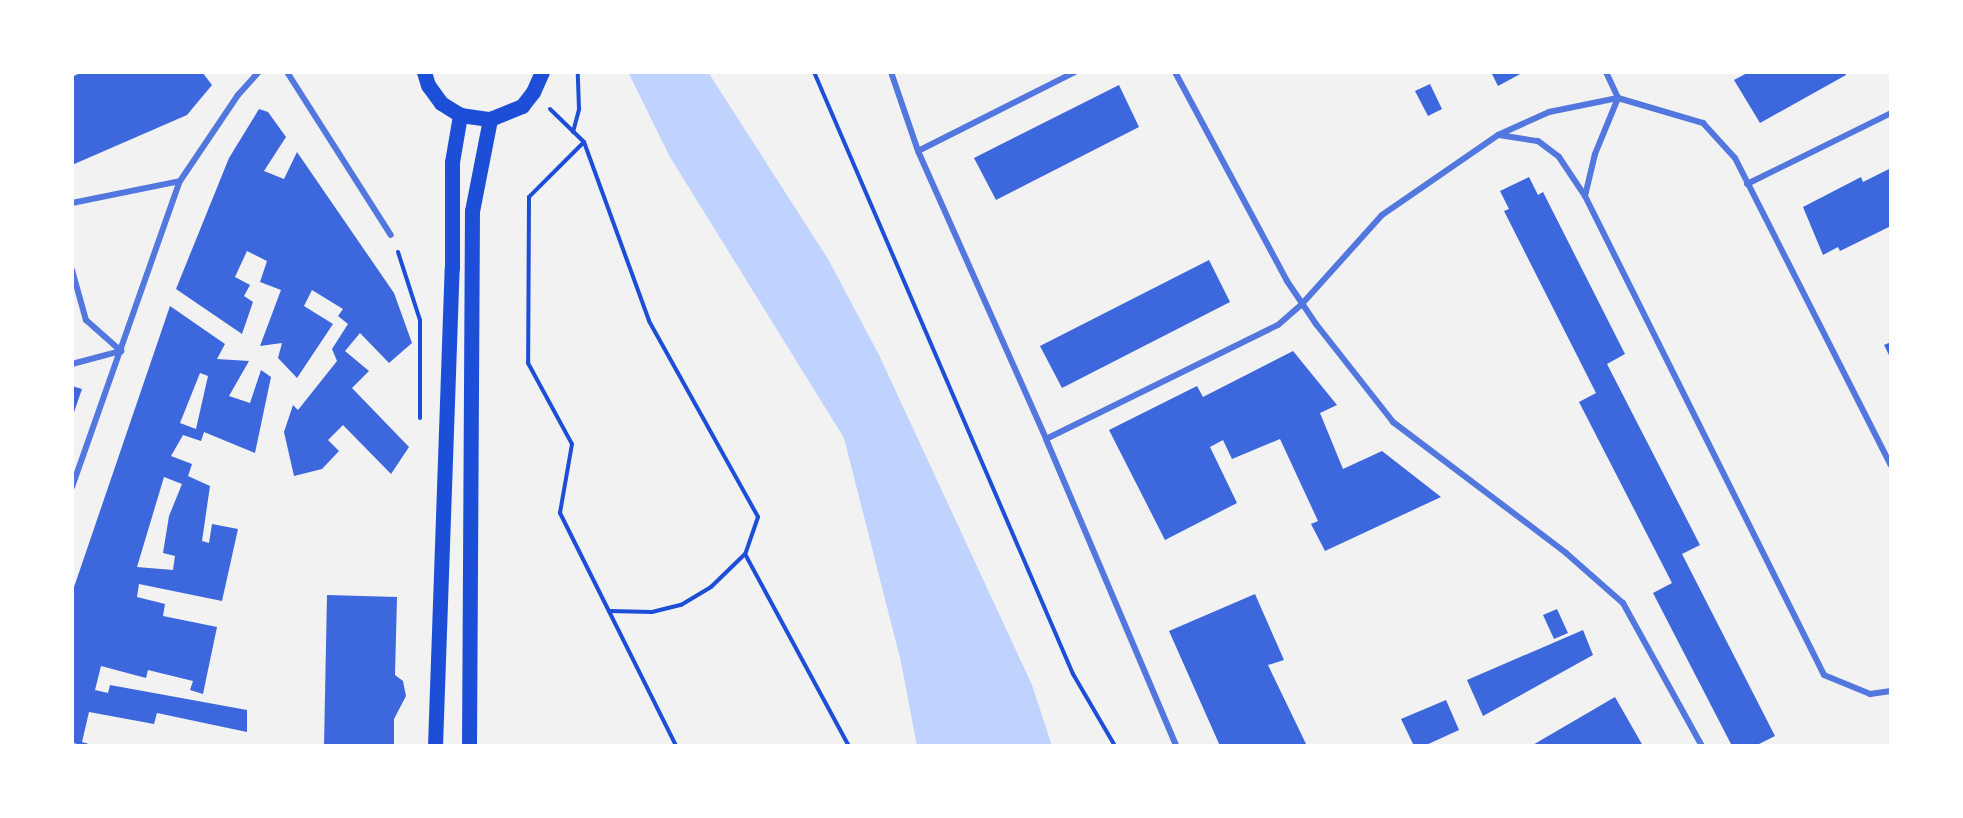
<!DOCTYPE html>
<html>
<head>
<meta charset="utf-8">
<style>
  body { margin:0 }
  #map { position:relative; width:1963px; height:818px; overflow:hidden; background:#f2f2f2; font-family:Cabin,sans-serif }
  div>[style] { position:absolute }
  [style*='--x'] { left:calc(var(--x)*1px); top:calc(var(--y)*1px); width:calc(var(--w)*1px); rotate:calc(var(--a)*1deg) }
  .water>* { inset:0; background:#bfd3fe }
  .building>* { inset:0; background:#3d67dc }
  .path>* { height:4px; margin:-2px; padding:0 2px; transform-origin:2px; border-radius:2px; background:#1d4ed8 }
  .minor>* { height:6px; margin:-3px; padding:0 3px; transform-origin:3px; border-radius:3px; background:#5277de }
  .primary>* { height:15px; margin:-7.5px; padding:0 7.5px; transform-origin:7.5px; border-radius:7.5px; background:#1d4ed8 }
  span { translate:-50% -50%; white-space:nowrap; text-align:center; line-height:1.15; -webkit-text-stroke:5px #fff; paint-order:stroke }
  .frame { position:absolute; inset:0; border:74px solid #fff; pointer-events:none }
</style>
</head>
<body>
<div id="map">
  <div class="water">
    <i style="clip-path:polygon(628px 72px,708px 72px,828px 259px,879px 355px,1032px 685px,1052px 746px,917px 746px,901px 662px,844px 438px,670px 157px)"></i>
  </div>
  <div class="building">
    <i style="clip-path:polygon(82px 72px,202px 72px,212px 85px,187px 115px,72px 165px,72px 77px)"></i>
    <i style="clip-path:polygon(1491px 72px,1524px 72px,1498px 86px)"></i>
    <i style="clip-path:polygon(1749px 72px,1845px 72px,1846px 75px,1760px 123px,1734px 80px)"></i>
    <i style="clip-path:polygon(1430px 84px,1442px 109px,1428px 116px,1415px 91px)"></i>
    <i style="clip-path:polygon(1119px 85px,1139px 127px,996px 200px,974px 158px)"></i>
    <i style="clip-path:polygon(259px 109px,268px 112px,286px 137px,264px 171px,284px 179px,297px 152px,394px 293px,412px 343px,389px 363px,360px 333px,345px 351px,369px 371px,352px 388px,409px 447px,391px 474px,343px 425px,328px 440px,339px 451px,322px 469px,294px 476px,284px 432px,293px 405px,298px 410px,337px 361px,332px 349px,348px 324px,338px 316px,343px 309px,312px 290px,304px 306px,333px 324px,297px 378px,278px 358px,282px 343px,260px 346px,281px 290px,260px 282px,267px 261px,247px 251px,235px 277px,250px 285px,244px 296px,253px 302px,242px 334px,176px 289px,229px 158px)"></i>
    <i style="clip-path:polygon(1891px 168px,1891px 226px,1840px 251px,1838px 247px,1823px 255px,1803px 207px,1861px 177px,1863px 182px)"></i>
    <i style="clip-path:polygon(1529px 177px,1538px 195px,1543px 192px,1625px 354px,1607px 364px,1700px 545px,1682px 554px,1775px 736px,1755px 746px,1732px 746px,1653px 593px,1672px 583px,1579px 402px,1596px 393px,1504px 211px,1509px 209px,1500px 191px)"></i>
    <i style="clip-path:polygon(1209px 260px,1230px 302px,1062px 388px,1040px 346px)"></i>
    <i style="clip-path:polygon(evenodd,170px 306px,225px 344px,217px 359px,249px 361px,229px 396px,250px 403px,261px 370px,271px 377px,255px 453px,204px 432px,201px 441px,183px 435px,171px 456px,192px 464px,188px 476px,210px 486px,202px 541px,209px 543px,212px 524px,238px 529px,222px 601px,139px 584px,137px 597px,165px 604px,163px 616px,217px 627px,203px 694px,190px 690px,193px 681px,148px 670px,146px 678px,101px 666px,95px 690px,108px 693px,110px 685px,247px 710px,247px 732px,157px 713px,154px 724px,89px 712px,82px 742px,96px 746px,81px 746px,72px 742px,72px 593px,170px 306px,200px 373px,208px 376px,196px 429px,180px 423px,200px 373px,170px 306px,164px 477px,182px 484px,169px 516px,163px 553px,175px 556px,173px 570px,137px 567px,164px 477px)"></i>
    <i style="clip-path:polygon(1891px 342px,1891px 359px,1884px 345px)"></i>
    <i style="clip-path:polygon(1293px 351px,1337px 405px,1320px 413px,1343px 469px,1382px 451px,1441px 497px,1325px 551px,1311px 524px,1318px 521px,1280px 439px,1232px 459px,1223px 440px,1210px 447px,1237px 503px,1165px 540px,1109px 430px,1197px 386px,1203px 397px)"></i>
    <i style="clip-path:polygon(72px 386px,82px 389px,72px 418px)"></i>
    <i style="clip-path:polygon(1255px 594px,1284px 660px,1268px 665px,1307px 746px,1220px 746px,1169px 631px)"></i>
    <i style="clip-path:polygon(327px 595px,397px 597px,395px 675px,403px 681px,406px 696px,394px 719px,394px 746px,324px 746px)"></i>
    <i style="clip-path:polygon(1557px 609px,1568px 633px,1554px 639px,1543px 615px)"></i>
    <i style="clip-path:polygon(1583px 630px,1593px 655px,1483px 716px,1467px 680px)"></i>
    <i style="clip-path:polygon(1615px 697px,1643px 746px,1531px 746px)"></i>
    <i style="clip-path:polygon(1446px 700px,1459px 730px,1424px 746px,1414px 746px,1401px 719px)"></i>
  </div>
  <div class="path">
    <i style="--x:814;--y:72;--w:655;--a:66.72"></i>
    <i style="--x:1073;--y:674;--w:83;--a:59.7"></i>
    <i style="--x:550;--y:109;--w:47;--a:44.1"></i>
    <i style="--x:584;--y:142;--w:78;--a:135"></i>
    <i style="--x:529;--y:197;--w:166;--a:90.3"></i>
    <i style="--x:528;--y:363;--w:92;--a:61.5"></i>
    <i style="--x:572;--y:444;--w:70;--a:99.9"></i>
    <i style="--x:560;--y:513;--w:260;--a:63.5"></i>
    <i style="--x:573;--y:132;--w:24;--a:-75"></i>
    <i style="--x:579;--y:109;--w:37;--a:-92"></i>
    <i style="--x:584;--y:142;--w:190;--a:70"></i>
    <i style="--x:649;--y:321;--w:224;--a:60.9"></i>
    <i style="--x:758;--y:517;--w:39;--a:109"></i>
    <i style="--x:745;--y:554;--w:218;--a:61.6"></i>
    <i style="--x:398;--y:252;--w:71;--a:72.1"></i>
    <i style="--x:420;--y:320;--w:98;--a:90"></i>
    <i style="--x:609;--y:611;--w:43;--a:1.3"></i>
    <i style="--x:652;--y:612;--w:30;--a:-14"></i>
    <i style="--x:681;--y:605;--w:35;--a:-31"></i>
    <i style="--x:711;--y:587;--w:47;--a:-44.1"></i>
  </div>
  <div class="minor">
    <i style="--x:287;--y:72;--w:193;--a:57.5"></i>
    <i style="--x:891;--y:72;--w:83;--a:71.1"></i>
    <i style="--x:918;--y:151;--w:315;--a:66"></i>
    <i style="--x:1046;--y:439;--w:333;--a:67"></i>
    <i style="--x:1175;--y:72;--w:237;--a:61.8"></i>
    <i style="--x:1287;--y:281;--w:52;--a:56"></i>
    <i style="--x:1316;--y:324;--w:125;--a:51.8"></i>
    <i style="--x:1393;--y:422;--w:217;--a:37.1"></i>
    <i style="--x:1566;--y:553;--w:76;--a:41.3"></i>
    <i style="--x:1623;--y:603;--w:163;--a:61.1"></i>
    <i style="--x:1606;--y:72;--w:29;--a:65"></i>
    <i style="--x:1618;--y:98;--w:61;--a:112.3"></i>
    <i style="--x:1595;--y:154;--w:43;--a:103.4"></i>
    <i style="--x:1585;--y:196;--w:535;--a:63.48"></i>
    <i style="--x:1824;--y:675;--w:50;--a:22.4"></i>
    <i style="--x:1870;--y:694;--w:21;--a:-8"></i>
    <i style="--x:1499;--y:135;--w:39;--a:9"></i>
    <i style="--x:1538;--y:141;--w:26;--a:37"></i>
    <i style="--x:1559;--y:157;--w:47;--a:56.3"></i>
    <i style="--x:918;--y:151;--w:176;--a:-26.7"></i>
    <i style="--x:1747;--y:184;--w:161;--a:-26.2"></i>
    <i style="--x:72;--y:203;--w:110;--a:-11.5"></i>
    <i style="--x:72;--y:270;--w:52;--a:74.4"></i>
    <i style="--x:86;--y:320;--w:47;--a:41.5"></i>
    <i style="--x:72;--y:364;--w:51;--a:-14.9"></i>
    <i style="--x:1046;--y:439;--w:258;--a:-26.2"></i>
    <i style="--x:1278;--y:325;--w:30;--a:-41"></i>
    <i style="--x:1301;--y:305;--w:121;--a:-48"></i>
    <i style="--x:1382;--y:215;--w:141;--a:-34.6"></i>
    <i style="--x:1498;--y:135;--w:56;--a:-24.3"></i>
    <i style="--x:1549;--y:112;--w:70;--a:-11.5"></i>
    <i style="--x:1618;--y:98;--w:89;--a:16.4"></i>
    <i style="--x:1703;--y:123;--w:47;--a:47.6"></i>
    <i style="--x:1735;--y:158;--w:344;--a:63.1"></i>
    <i style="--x:72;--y:487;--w:324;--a:-70.6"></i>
    <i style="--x:180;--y:181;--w:104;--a:-56"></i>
    <i style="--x:238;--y:95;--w:31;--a:-48"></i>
  </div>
  <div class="primary">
    <i style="--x:424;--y:72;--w:14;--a:73"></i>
    <i style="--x:428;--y:85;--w:22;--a:54"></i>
    <i style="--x:441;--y:103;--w:22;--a:32"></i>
    <i style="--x:460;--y:115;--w:30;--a:8"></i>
    <i style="--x:490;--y:119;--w:35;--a:-22"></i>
    <i style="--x:522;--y:106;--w:18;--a:-52"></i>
    <i style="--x:533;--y:92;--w:22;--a:-66"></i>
    <i style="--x:435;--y:746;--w:478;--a:-88"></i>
    <i style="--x:452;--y:268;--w:106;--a:-90"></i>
    <i style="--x:452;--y:162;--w:48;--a:-80.3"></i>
    <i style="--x:469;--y:746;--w:535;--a:-89.68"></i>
    <i style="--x:472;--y:211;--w:94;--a:-78.9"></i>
  </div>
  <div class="frame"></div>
</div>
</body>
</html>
